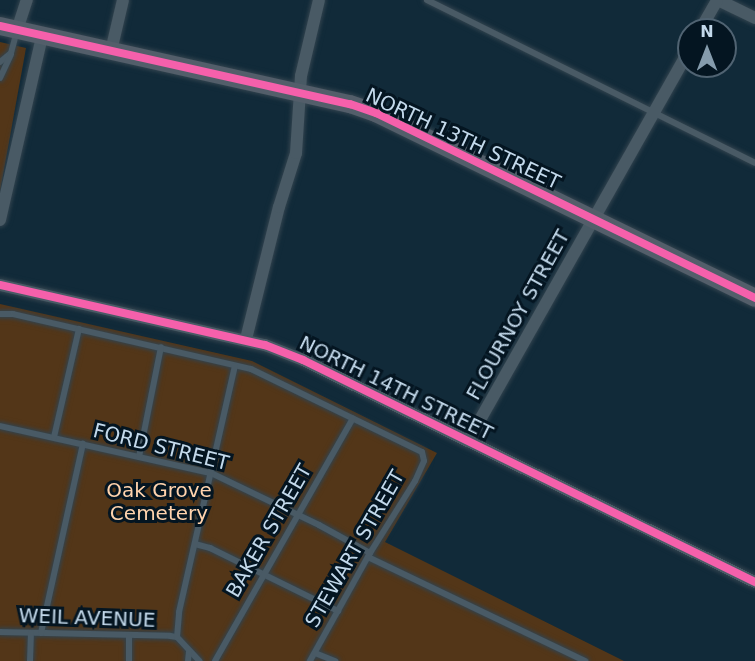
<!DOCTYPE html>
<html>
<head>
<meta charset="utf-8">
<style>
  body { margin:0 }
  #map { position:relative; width:755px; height:661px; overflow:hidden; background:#112a39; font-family:"DejaVu Sans",sans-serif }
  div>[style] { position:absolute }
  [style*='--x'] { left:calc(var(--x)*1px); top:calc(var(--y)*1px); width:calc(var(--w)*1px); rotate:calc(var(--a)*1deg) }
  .green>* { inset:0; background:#533618 }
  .roads { filter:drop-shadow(0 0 2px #32434e) drop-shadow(0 0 2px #32434e) }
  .service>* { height:6px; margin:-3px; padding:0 3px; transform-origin:3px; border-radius:3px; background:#495a65 }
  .minor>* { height:12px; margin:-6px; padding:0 6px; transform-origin:6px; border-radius:6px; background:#495a65 }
  .secondary>* { height:18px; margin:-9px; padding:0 9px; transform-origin:9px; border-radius:9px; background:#535e6a }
  .cycleway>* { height:8px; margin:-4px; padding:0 4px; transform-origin:4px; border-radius:4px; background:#f560ab }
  span { translate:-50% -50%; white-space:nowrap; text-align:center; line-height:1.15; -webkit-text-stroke:6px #041521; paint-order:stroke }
  .street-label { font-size:20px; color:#c3d9eb }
  .park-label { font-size:20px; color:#ffd3ad }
  .north { position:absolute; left:677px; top:18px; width:60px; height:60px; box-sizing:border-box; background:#041521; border:2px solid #506372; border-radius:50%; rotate:0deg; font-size:16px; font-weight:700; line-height:24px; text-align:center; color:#c3d9eb }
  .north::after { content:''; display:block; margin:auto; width:21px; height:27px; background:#859cad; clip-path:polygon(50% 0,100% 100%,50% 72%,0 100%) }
</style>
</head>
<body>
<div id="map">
  <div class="green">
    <i style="clip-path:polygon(0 42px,26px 48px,0 192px)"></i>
    <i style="clip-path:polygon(0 304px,252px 361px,437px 453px,385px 542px,624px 661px,0 661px)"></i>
  </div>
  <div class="roads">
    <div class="service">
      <i style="--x:427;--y:0;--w:366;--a:26.4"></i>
      <i style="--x:0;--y:62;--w:14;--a:-39"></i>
      <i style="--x:11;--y:53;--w:23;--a:-75"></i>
      <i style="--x:0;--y:78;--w:26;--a:-65"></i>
      <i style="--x:0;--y:314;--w:13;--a:0"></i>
      <i style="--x:13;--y:314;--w:244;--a:13"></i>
      <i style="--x:251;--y:369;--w:190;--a:25.9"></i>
      <i style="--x:422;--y:452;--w:9;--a:77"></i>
      <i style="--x:424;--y:461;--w:22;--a:114"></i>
      <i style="--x:415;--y:481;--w:85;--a:122"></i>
      <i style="--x:370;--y:553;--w:124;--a:119.1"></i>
      <i style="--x:0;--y:426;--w:216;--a:12.6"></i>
      <i style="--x:211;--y:473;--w:120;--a:25.7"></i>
      <i style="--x:319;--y:525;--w:58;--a:28.8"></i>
      <i style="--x:54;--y:437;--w:111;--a:-77"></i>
      <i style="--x:139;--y:457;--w:112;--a:-78.7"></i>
      <i style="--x:195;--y:544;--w:16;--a:15"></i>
      <i style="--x:210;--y:548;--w:143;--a:26.2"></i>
      <i style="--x:368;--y:557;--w:241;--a:25.6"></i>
      <i style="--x:0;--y:632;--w:170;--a:1.3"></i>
      <i style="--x:170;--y:636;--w:7;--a:8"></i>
      <i style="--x:177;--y:637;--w:33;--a:47"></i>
      <i style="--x:41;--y:633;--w:194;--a:-77.5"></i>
      <i style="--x:177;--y:637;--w:25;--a:-85"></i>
      <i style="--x:179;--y:612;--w:252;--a:-77.2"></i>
      <i style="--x:315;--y:653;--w:22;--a:22"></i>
      <i style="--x:30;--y:661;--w:28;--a:-88"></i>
      <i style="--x:129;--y:661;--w:25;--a:-90"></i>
      <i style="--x:188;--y:661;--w:10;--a:-84"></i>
      <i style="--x:215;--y:661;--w:279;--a:-60.4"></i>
    </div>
    <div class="minor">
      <i style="--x:718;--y:0;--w:41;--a:25.9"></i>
      <i style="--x:17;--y:30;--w:32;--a:-72"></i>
      <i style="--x:700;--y:30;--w:34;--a:-60"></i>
      <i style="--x:111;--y:51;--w:52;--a:-76.8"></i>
      <i style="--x:0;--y:220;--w:189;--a:-77.1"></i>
      <i style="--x:0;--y:285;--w:272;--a:12.8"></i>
      <i style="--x:265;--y:345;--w:41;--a:21.5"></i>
      <i style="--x:303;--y:360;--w:504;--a:26.16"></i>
      <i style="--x:246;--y:339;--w:136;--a:-76"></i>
      <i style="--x:279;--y:207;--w:57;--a:-72.5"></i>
      <i style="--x:296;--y:153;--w:77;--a:-86.3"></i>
      <i style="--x:301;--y:76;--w:78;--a:-76.7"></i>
      <i style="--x:468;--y:441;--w:449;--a:-60.5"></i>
    </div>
    <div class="secondary">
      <i style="--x:0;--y:26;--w:359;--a:12.6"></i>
      <i style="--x:350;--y:104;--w:28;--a:19"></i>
      <i style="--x:376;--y:113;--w:422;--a:26"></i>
    </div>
  </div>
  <div class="cycleway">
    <i style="--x:0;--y:26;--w:359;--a:12.6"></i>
    <i style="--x:350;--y:104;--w:28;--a:19"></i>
    <i style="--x:376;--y:113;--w:422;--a:26"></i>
    <i style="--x:0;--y:285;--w:272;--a:12.8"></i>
    <i style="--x:265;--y:345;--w:41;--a:21.5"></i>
    <i style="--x:303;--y:360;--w:504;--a:26.16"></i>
  </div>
  <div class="street-label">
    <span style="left:463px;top:139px;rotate:25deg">NORTH 13TH STREET</span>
    <span style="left:518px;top:315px;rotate:-61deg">FLOURNOY STREET</span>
    <span style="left:396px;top:388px;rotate:26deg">NORTH 14TH STREET</span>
    <span style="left:161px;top:447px;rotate:14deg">FORD STREET</span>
    <span style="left:269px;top:531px;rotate:-60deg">BAKER STREET</span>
    <span style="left:355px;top:549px;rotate:-60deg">STEWART STREET</span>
    <span style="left:87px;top:618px;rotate:2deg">WEIL AVENUE</span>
  </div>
  <div class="park-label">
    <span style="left:159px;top:502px">Oak Grove<br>Cemetery</span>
  </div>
  <div class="north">N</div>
</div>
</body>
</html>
